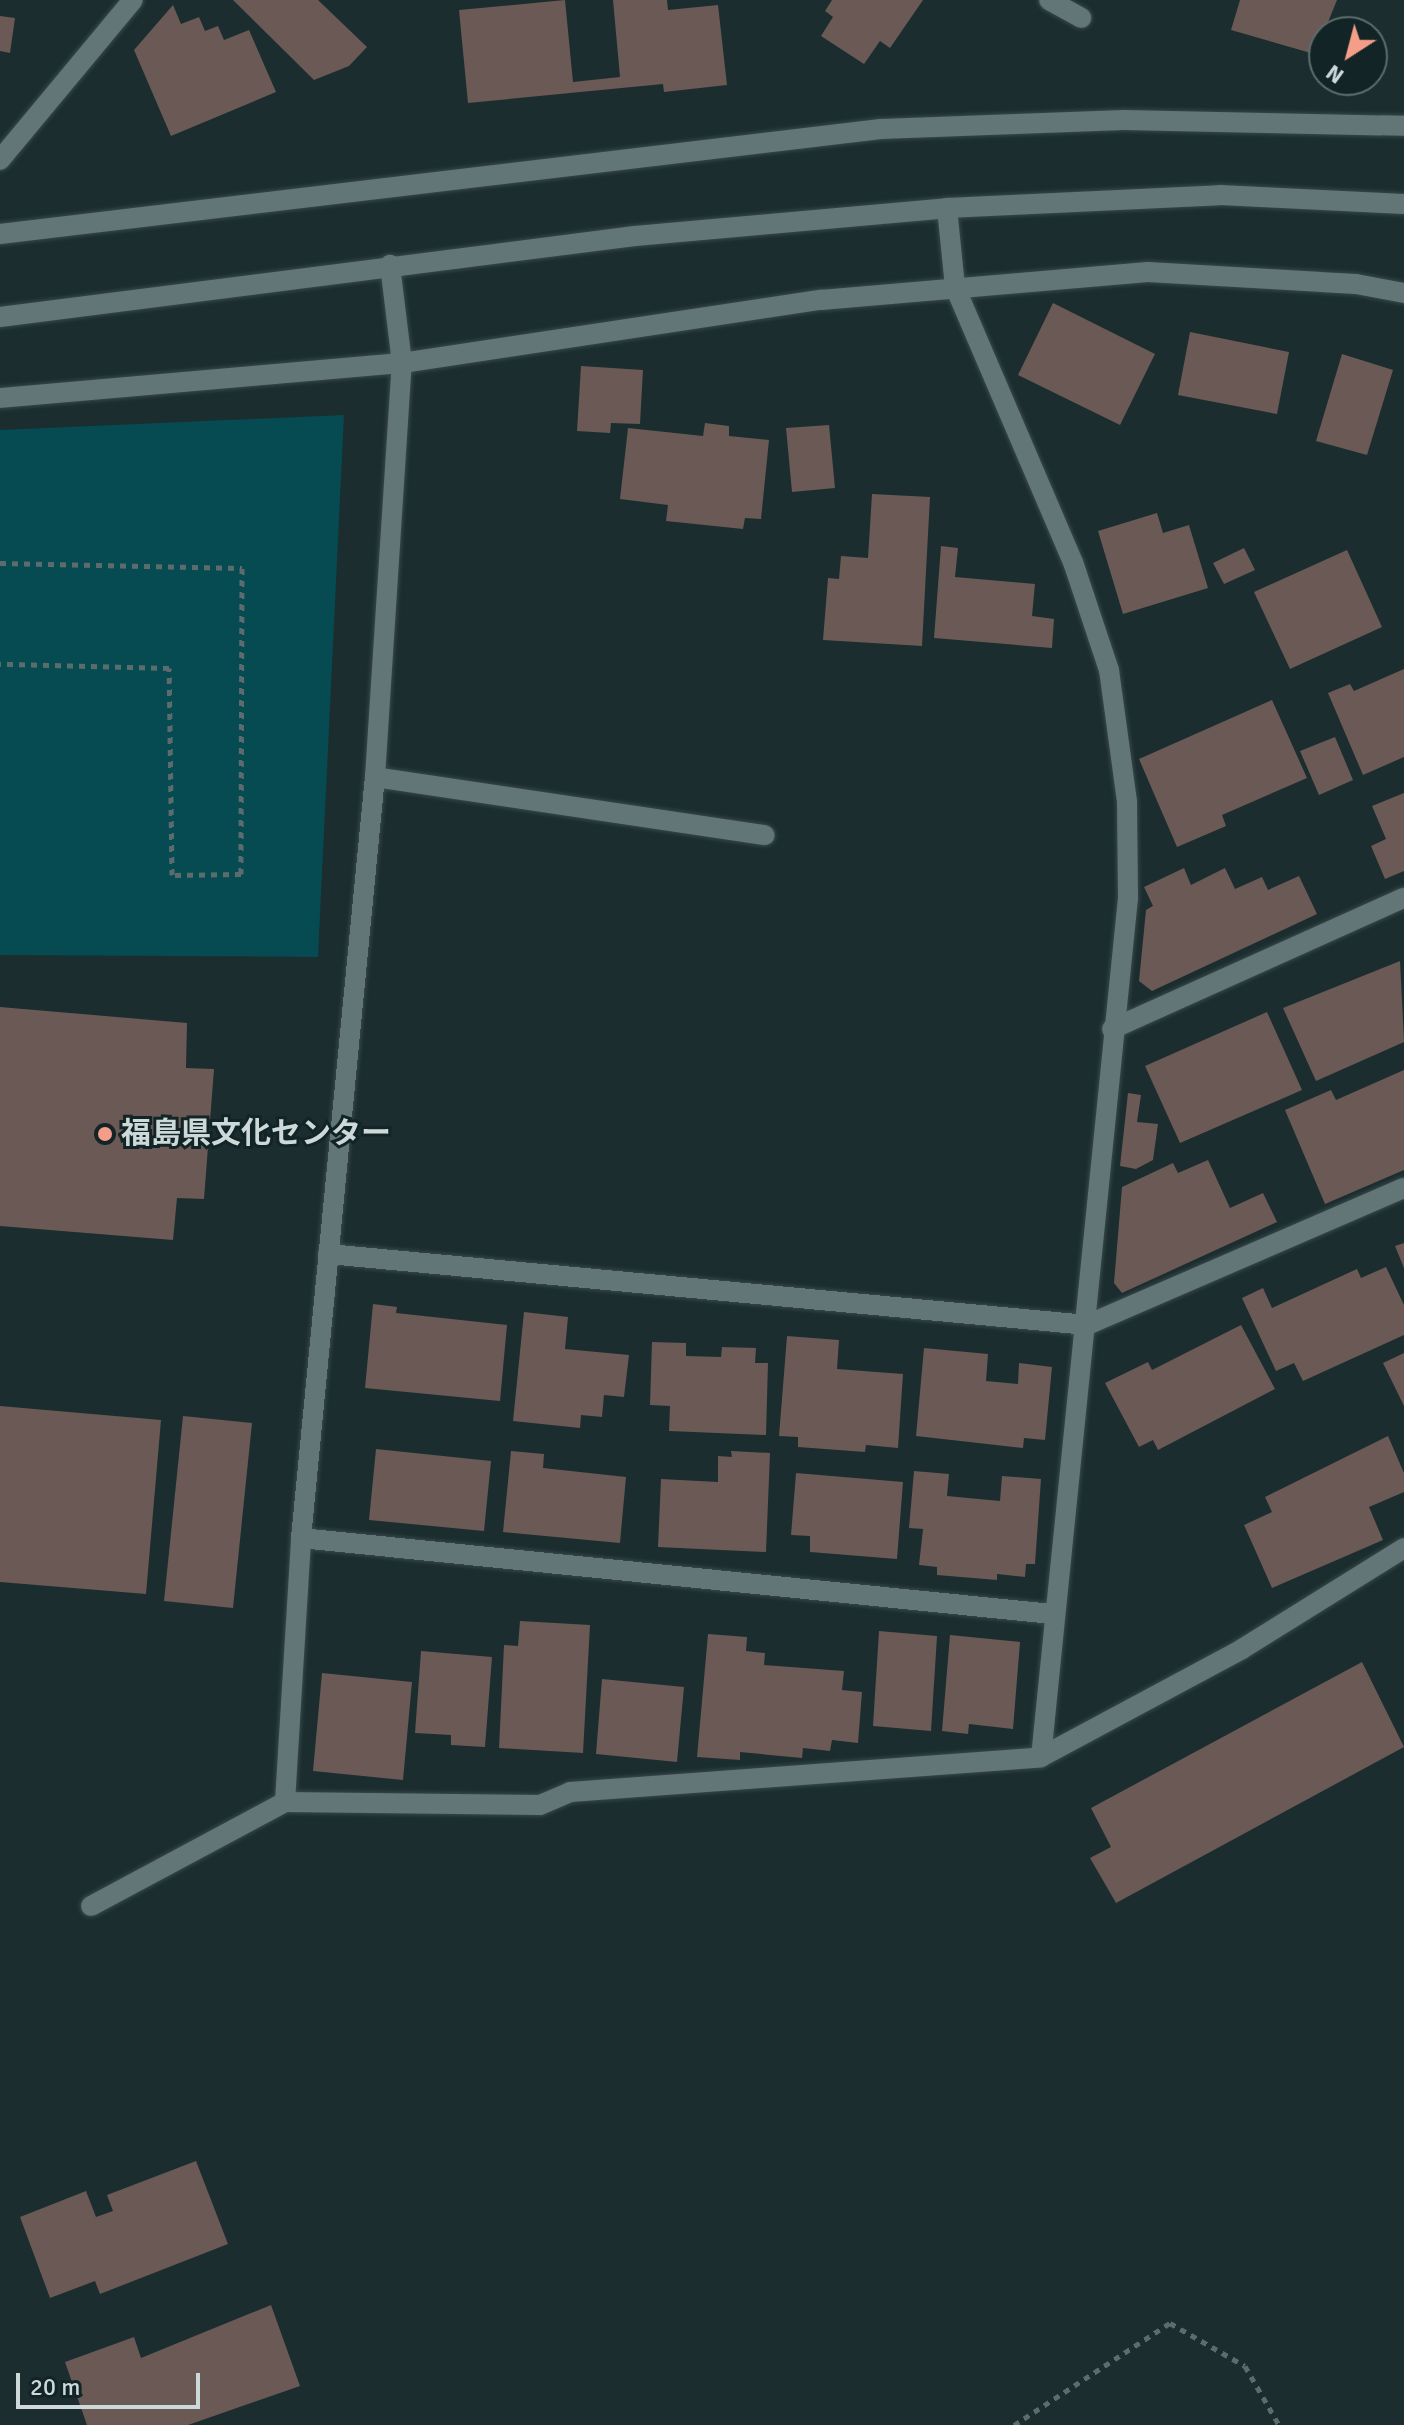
<!DOCTYPE html>
<html>
<head>
<meta charset="utf-8">
<style>
  body { margin:0 }
  #map { position:relative; width:1404px; height:2425px; overflow:hidden; background:#1b2d2f; font-family:Signika,"Noto Sans JP",sans-serif }
  div>[style] { position:absolute }
  [style*='--x'] { left:calc(var(--x)*1px); top:calc(var(--y)*1px); width:calc(var(--w)*1px); rotate:calc(var(--a)*1deg) }
  .green>* { inset:0; background:#054b51 }
  .building>* { inset:0; background:#6b5955 }
  .path>* { height:5px; margin-top:-2.5px; transform-origin:0; background:repeating-linear-gradient(90deg,#5c6c6d 0 6px,transparent 0 12px) }
  .roads { filter:drop-shadow(0 0 2px #394849) drop-shadow(0 0 2px #394849) }
  .service>* { height:20px; margin:-10px; padding:0 10px; transform-origin:10px; border-radius:10px; background:#627678 }
  .pedestrian>* { height:20px; margin:-10px; padding:0 10px; transform-origin:10px; border-radius:10px; background:#627678 }
  .minor>* { height:20px; margin:-10px; padding:0 10px; transform-origin:10px; border-radius:10px; background:#627678 }
  .tertiary>* { height:20px; margin:-10px; padding:0 10px; transform-origin:10px; border-radius:10px; background:#627678 }
  .dots>* { width:22px; height:22px; translate:-50% -50%; box-sizing:border-box; border:4px solid #122425; border-radius:50% }
  span { translate:-50% -50%; white-space:nowrap; text-align:center; line-height:1.15; -webkit-text-stroke:6px #122425; paint-order:stroke }
  .poi-label { font-size:30px; color:#cdd8d9; font-weight:700 }
  .left { translate:0 -50%; text-align:left }
  .north { position:absolute; left:1308px; top:16px; width:80px; height:80px; box-sizing:border-box; background:#122425; border:2px solid #5d6c6d; border-radius:50%; rotate:216deg; font-size:22px; font-weight:700; line-height:32px; text-align:center; color:#cdd8d9 }
  .north::after { content:''; display:block; margin:auto; width:28px; height:36px; background:#f49e89; clip-path:polygon(50% 0,100% 100%,50% 72%,0 100%) }
  .scale { position:absolute; left:16px; top:2373px; width:184px; height:36px; box-sizing:border-box; border:4px solid #cdd8d9; border-top:0; padding-left:10px; font-size:24px; line-height:28px; white-space:nowrap; color:#cdd8d9; -webkit-text-stroke:6px #122425; paint-order:stroke }
</style>
</head>
<body>
<div id="map">
  <div class="green">
    <i style="clip-path:polygon(344px 415px,318px 957px,0 955px,0 430px)"></i>
  </div>
  <div class="building">
    <i style="clip-path:polygon(233px 0,318px 0,367px 47px,349px 66px,314px 80px)"></i>
    <i style="clip-path:polygon(565px 0,573px 82px,620px 77px,613px 0,667px 0,668px 10px,718px 5px,727px 85px,664px 92px,663px 84px,468px 103px,459px 10px)"></i>
    <i style="clip-path:polygon(832px 0,923px 0,890px 48px,880px 41px,864px 64px,821px 36px,833px 17px,825px 11px)"></i>
    <i style="clip-path:polygon(1240px 0,1337px 0,1324px 32px,1321px 56px,1231px 30px)"></i>
    <i style="clip-path:polygon(173px 5px,181px 24px,199px 17px,205px 31px,218px 26px,224px 40px,249px 30px,276px 92px,171px 136px,134px 50px)"></i>
    <i style="clip-path:polygon(0 16px,15px 18px,10px 53px,0 51px)"></i>
    <i style="clip-path:polygon(1053px 303px,1155px 354px,1120px 425px,1018px 375px)"></i>
    <i style="clip-path:polygon(1190px 332px,1289px 352px,1277px 414px,1178px 395px)"></i>
    <i style="clip-path:polygon(1342px 354px,1393px 370px,1367px 455px,1316px 441px)"></i>
    <i style="clip-path:polygon(581px 366px,643px 370px,640px 424px,611px 423px,610px 433px,577px 431px)"></i>
    <i style="clip-path:polygon(705px 423px,729px 426px,729px 436px,769px 440px,761px 519px,745px 518px,743px 529px,666px 521px,668px 505px,620px 499px,628px 428px,703px 436px)"></i>
    <i style="clip-path:polygon(829px 425px,835px 488px,792px 492px,786px 428px)"></i>
    <i style="clip-path:polygon(872px 494px,930px 497px,922px 646px,823px 640px,828px 578px,839px 579px,841px 556px,868px 558px)"></i>
    <i style="clip-path:polygon(1157px 513px,1163px 533px,1189px 525px,1208px 588px,1123px 614px,1098px 531px)"></i>
    <i style="clip-path:polygon(941px 546px,958px 548px,955px 577px,1035px 584px,1032px 616px,1054px 619px,1052px 648px,934px 638px)"></i>
    <i style="clip-path:polygon(1244px 548px,1255px 570px,1224px 584px,1213px 563px)"></i>
    <i style="clip-path:polygon(1347px 550px,1382px 627px,1290px 669px,1254px 592px)"></i>
    <i style="clip-path:polygon(1404px 669px,1404px 757px,1363px 775px,1328px 693px,1350px 684px,1354px 691px)"></i>
    <i style="clip-path:polygon(1272px 700px,1307px 778px,1222px 815px,1226px 826px,1177px 847px,1139px 759px)"></i>
    <i style="clip-path:polygon(1335px 737px,1353px 780px,1319px 795px,1300px 751px)"></i>
    <i style="clip-path:polygon(1404px 793px,1404px 871px,1385px 879px,1371px 846px,1386px 839px,1372px 806px)"></i>
    <i style="clip-path:polygon(1184px 868px,1191px 885px,1225px 868px,1235px 889px,1262px 877px,1268px 890px,1299px 876px,1317px 914px,1152px 991px,1139px 981px,1146px 910px,1153px 906px,1144px 887px)"></i>
    <i style="clip-path:polygon(1400px 961px,1404px 1042px,1316px 1081px,1283px 1008px)"></i>
    <i style="clip-path:polygon(0 1007px,187px 1023px,186px 1068px,214px 1069px,204px 1199px,177px 1198px,173px 1240px,0 1226px)"></i>
    <i style="clip-path:polygon(1267px 1012px,1302px 1090px,1180px 1143px,1145px 1066px)"></i>
    <i style="clip-path:polygon(1404px 1070px,1404px 1170px,1325px 1204px,1285px 1110px,1331px 1090px,1336px 1100px)"></i>
    <i style="clip-path:polygon(1128px 1093px,1141px 1095px,1137px 1122px,1158px 1124px,1153px 1160px,1136px 1169px,1120px 1166px)"></i>
    <i style="clip-path:polygon(1208px 1160px,1230px 1208px,1263px 1193px,1277px 1222px,1122px 1293px,1114px 1283px,1122px 1187px,1173px 1163px,1178px 1173px)"></i>
    <i style="clip-path:polygon(1404px 1243px,1404px 1268px,1395px 1246px)"></i>
    <i style="clip-path:polygon(1386px 1267px,1404px 1305px,1404px 1335px,1303px 1381px,1294px 1363px,1276px 1371px,1242px 1298px,1263px 1288px,1272px 1308px,1357px 1269px,1361px 1278px)"></i>
    <i style="clip-path:polygon(373px 1304px,397px 1307px,396px 1313px,507px 1325px,500px 1401px,365px 1388px)"></i>
    <i style="clip-path:polygon(524px 1312px,568px 1317px,565px 1349px,629px 1355px,624px 1397px,604px 1395px,602px 1417px,581px 1415px,580px 1428px,513px 1421px)"></i>
    <i style="clip-path:polygon(1241px 1325px,1275px 1389px,1158px 1450px,1153px 1440px,1139px 1447px,1105px 1383px,1148px 1362px,1152px 1370px)"></i>
    <i style="clip-path:polygon(787px 1336px,839px 1340px,837px 1369px,903px 1374px,898px 1448px,866px 1445px,865px 1452px,798px 1447px,798px 1437px,779px 1436px)"></i>
    <i style="clip-path:polygon(652px 1342px,686px 1343px,686px 1356px,721px 1357px,722px 1347px,756px 1348px,755px 1363px,768px 1363px,766px 1435px,669px 1431px,670px 1406px,650px 1405px)"></i>
    <i style="clip-path:polygon(924px 1348px,988px 1354px,986px 1381px,1018px 1384px,1019px 1363px,1052px 1367px,1045px 1440px,1024px 1438px,1023px 1448px,916px 1436px)"></i>
    <i style="clip-path:polygon(1404px 1353px,1404px 1406px,1383px 1363px)"></i>
    <i style="clip-path:polygon(0 1406px,161px 1420px,146px 1594px,0 1582px)"></i>
    <i style="clip-path:polygon(183px 1416px,252px 1423px,233px 1608px,164px 1601px)"></i>
    <i style="clip-path:polygon(1388px 1436px,1404px 1473px,1404px 1492px,1369px 1507px,1383px 1540px,1272px 1588px,1244px 1525px,1272px 1512px,1265px 1497px)"></i>
    <i style="clip-path:polygon(376px 1449px,491px 1461px,484px 1531px,369px 1520px)"></i>
    <i style="clip-path:polygon(511px 1451px,544px 1454px,543px 1468px,626px 1477px,620px 1543px,503px 1532px)"></i>
    <i style="clip-path:polygon(731px 1451px,770px 1453px,766px 1552px,658px 1547px,661px 1479px,718px 1482px,718px 1456px,732px 1457px)"></i>
    <i style="clip-path:polygon(914px 1471px,949px 1474px,947px 1496px,1000px 1501px,1002px 1476px,1041px 1479px,1035px 1564px,1026px 1564px,1025px 1577px,997px 1574px,997px 1580px,937px 1575px,937px 1567px,919px 1565px,923px 1529px,909px 1528px)"></i>
    <i style="clip-path:polygon(796px 1473px,903px 1482px,897px 1559px,810px 1552px,810px 1536px,791px 1535px)"></i>
    <i style="clip-path:polygon(520px 1621px,590px 1625px,583px 1753px,499px 1748px,504px 1645px,518px 1646px)"></i>
    <i style="clip-path:polygon(879px 1631px,937px 1636px,931px 1731px,873px 1726px)"></i>
    <i style="clip-path:polygon(708px 1634px,747px 1637px,746px 1651px,765px 1653px,764px 1665px,844px 1671px,842px 1690px,862px 1692px,858px 1743px,832px 1740px,830px 1751px,803px 1748px,802px 1758px,740px 1752px,740px 1760px,697px 1757px)"></i>
    <i style="clip-path:polygon(950px 1635px,1020px 1642px,1013px 1729px,969px 1724px,968px 1734px,942px 1731px)"></i>
    <i style="clip-path:polygon(421px 1651px,492px 1657px,485px 1747px,451px 1745px,451px 1735px,415px 1733px)"></i>
    <i style="clip-path:polygon(1362px 1662px,1404px 1747px,1116px 1903px,1090px 1858px,1111px 1847px,1091px 1808px)"></i>
    <i style="clip-path:polygon(322px 1673px,412px 1682px,403px 1780px,313px 1771px)"></i>
    <i style="clip-path:polygon(602px 1679px,684px 1687px,677px 1762px,596px 1754px)"></i>
    <i style="clip-path:polygon(196px 2161px,228px 2244px,100px 2294px,95px 2281px,50px 2298px,20px 2217px,86px 2191px,96px 2217px,113px 2211px,107px 2195px)"></i>
    <i style="clip-path:polygon(271px 2305px,300px 2386px,188px 2425px,87px 2425px,65px 2362px,134px 2337px,141px 2358px)"></i>
  </div>
  <div class="path">
    <i style="--x:0;--y:563;--w:242;--a:1.2"></i>
    <i style="--x:242;--y:568;--w:306;--a:90.2"></i>
    <i style="--x:241;--y:874;--w:69;--a:179.2"></i>
    <i style="--x:172;--y:875;--w:207;--a:-90.8"></i>
    <i style="--x:169;--y:668;--w:169;--a:-178.6"></i>
    <i style="--x:1014;--y:2425;--w:186;--a:-33.2"></i>
    <i style="--x:1170;--y:2323;--w:86;--a:29.8"></i>
    <i style="--x:1245;--y:2366;--w:68;--a:60"></i>
  </div>
  <div class="roads">
    <div class="service">
      <i style="--x:375;--y:777;--w:394;--a:8.5"></i>
    </div>
    <div class="pedestrian">
      <i style="--x:0;--y:398;--w:404;--a:-5"></i>
    </div>
    <div class="minor">
      <i style="--x:1049;--y:0;--w:37;--a:29"></i>
      <i style="--x:0;--y:160;--w:208;--a:-50.3"></i>
      <i style="--x:947;--y:208;--w:79;--a:84.2"></i>
      <i style="--x:955;--y:287;--w:299;--a:66.8"></i>
      <i style="--x:1073;--y:562;--w:114;--a:71.6"></i>
      <i style="--x:1109;--y:670;--w:133;--a:82.2"></i>
      <i style="--x:1127;--y:802;--w:96;--a:89.4"></i>
      <i style="--x:1128;--y:898;--w:863;--a:95.78"></i>
      <i style="--x:402;--y:363;--w:424;--a:-8.6"></i>
      <i style="--x:821;--y:300;--w:328;--a:-4.9"></i>
      <i style="--x:1148;--y:272;--w:208;--a:3.3"></i>
      <i style="--x:1356;--y:284;--w:49;--a:10.6"></i>
      <i style="--x:1112;--y:1029;--w:320;--a:-24.2"></i>
      <i style="--x:328;--y:1254;--w:762;--a:5.34"></i>
      <i style="--x:1087;--y:1325;--w:345;--a:-23.4"></i>
      <i style="--x:301;--y:1538;--w:755;--a:5.78"></i>
      <i style="--x:285;--y:1802;--w:264;--a:-86.5"></i>
      <i style="--x:301;--y:1538;--w:765;--a:-84.45"></i>
      <i style="--x:375;--y:777;--w:415;--a:-86.3"></i>
      <i style="--x:402;--y:363;--w:99;--a:-97"></i>
      <i style="--x:91;--y:1906;--w:220;--a:-28.2"></i>
      <i style="--x:285;--y:1802;--w:255;--a:0.7"></i>
      <i style="--x:540;--y:1805;--w:33;--a:-23"></i>
      <i style="--x:570;--y:1792;--w:472;--a:-4.2"></i>
      <i style="--x:1041;--y:1757;--w:228;--a:-28.2"></i>
      <i style="--x:1242;--y:1649;--w:191;--a:-31.9"></i>
    </div>
    <div class="tertiary">
      <i style="--x:0;--y:234;--w:887;--a:-6.8"></i>
      <i style="--x:881;--y:129;--w:243;--a:-2.1"></i>
      <i style="--x:1124;--y:120;--w:280;--a:1.2"></i>
      <i style="--x:0;--y:317;--w:640;--a:-7.27"></i>
      <i style="--x:635;--y:236;--w:313;--a:-5.1"></i>
      <i style="--x:947;--y:208;--w:273;--a:-2.7"></i>
      <i style="--x:1220;--y:195;--w:184;--a:2.8"></i>
    </div>
  </div>
  <div class="dots">
    <i style="left:105px;top:1134px;background:#f49e89"></i>
  </div>
  <div class="poi-label">
    <span class="left" style="left:121px;top:1134px">福島県文化センター</span>
  </div>
  <div class="north">N</div>
  <div class="scale">20 m</div>
</div>
</body>
</html>
